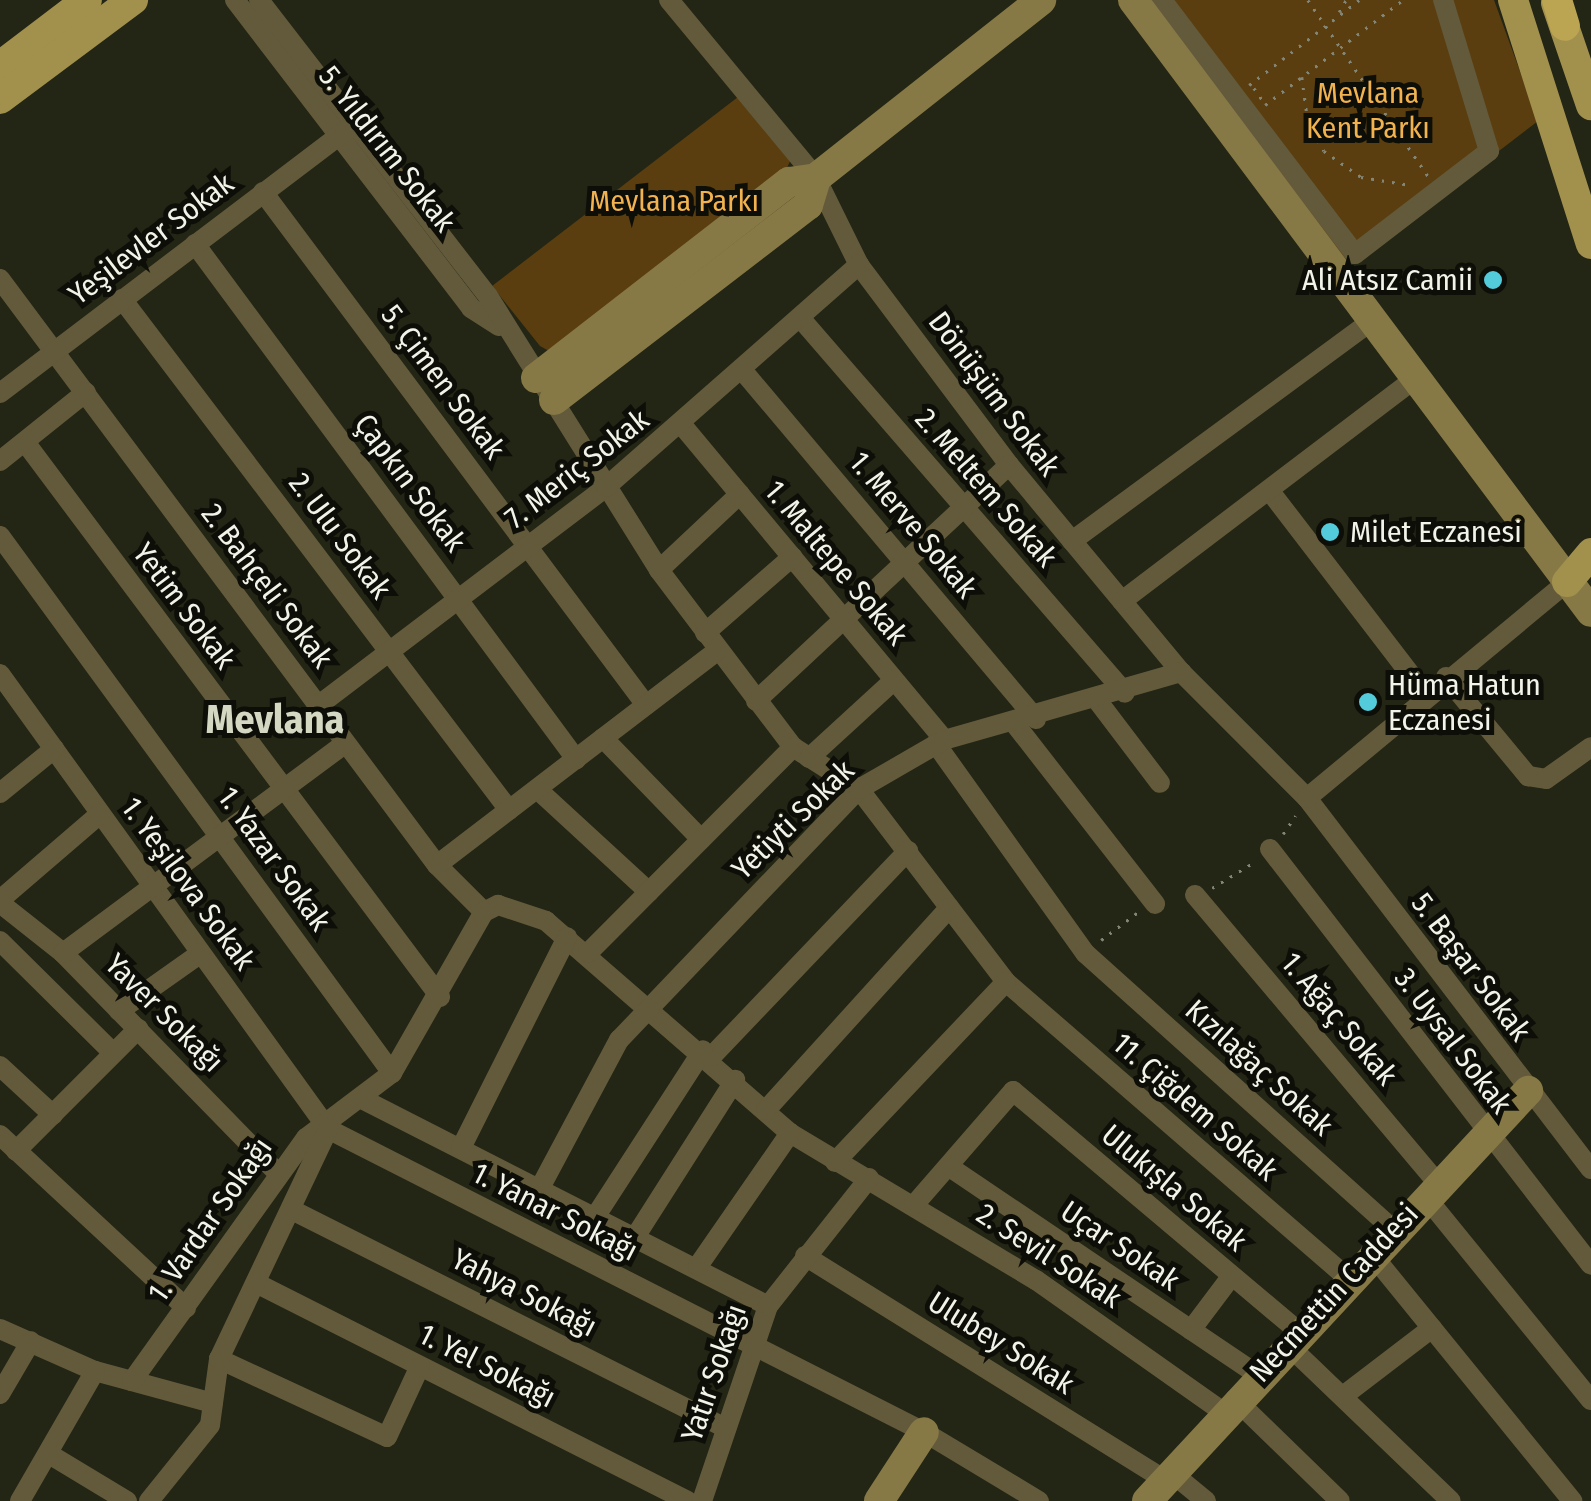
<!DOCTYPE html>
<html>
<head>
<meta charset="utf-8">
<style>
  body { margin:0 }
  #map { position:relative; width:1591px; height:1501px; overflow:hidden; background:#232515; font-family:"Fira Sans Condensed",sans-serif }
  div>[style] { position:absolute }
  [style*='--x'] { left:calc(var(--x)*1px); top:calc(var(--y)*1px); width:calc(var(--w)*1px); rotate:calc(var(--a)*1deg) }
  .green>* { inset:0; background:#5a3e10 }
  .path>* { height:2.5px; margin-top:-1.25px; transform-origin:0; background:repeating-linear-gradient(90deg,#838577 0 2.5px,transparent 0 10.5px) }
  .street>* { height:20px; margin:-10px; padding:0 10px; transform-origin:10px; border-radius:10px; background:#635a3b }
  .secondary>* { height:30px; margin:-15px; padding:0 15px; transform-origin:15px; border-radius:15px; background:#877946 }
  .primary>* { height:30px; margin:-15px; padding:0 15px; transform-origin:15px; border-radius:15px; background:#a2904d }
  .highway>* { height:30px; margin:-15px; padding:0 15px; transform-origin:15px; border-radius:15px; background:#bba553 }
  .dots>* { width:28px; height:28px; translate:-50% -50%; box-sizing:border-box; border:5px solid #0d0e07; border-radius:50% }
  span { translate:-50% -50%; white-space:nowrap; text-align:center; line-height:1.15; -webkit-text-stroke:10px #0d0e07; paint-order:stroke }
  .park-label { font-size:30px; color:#f1b24f }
  .street-label { font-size:30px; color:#f2f3e9 }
  .poi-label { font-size:30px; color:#f2f3e9 }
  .right { translate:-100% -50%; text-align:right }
  .left { translate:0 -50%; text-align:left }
  .district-label { font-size:40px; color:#d4d7c2; font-weight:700 }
</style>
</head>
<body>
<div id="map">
  <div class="green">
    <i style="clip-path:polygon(1146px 0,1494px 0,1538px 121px,1349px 266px)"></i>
    <i style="clip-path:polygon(738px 97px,791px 159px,787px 168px,549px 351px,540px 346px,492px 286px)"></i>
  </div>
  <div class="path">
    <i style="--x:1308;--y:0;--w:213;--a:55.7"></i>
    <i style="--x:1339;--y:12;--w:14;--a:-60"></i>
    <i style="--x:1302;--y:77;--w:45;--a:82.4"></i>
    <i style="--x:1308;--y:122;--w:33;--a:61"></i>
    <i style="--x:1324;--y:151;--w:45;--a:35.1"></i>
    <i style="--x:1361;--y:177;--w:50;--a:9.3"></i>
    <i style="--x:1249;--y:85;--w:139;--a:-37.7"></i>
    <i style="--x:1254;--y:88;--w:16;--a:55"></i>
    <i style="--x:1265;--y:105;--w:173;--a:-37.3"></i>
    <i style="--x:1283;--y:834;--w:22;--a:-56"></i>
    <i style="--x:1212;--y:888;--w:52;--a:-31.5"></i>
    <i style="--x:1101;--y:940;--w:46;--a:-37.1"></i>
  </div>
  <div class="street">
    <i style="--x:235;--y:0;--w:388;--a:52.5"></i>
    <i style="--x:471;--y:308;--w:33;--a:33"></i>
    <i style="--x:259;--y:0;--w:374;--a:52.3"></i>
    <i style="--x:488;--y:296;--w:323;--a:58"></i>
    <i style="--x:659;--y:570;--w:222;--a:52.9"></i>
    <i style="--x:793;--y:747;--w:78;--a:32.5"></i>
    <i style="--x:859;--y:789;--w:243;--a:52.7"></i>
    <i style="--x:1006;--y:982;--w:450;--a:40.9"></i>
    <i style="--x:669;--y:0;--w:231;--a:50.4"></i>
    <i style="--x:816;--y:178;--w:97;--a:63.7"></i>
    <i style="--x:859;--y:265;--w:250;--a:53.1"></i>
    <i style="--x:1009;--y:465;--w:269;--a:50.3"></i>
    <i style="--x:1181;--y:672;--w:178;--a:45"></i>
    <i style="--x:1307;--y:798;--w:467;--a:52.6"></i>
    <i style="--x:1162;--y:0;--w:319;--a:52.8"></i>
    <i style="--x:1355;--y:254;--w:169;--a:-37.5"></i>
    <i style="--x:1489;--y:151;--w:158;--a:-106.9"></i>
    <i style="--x:263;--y:192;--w:640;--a:53.26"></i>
    <i style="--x:195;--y:244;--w:641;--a:53.51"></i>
    <i style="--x:0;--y:279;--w:731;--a:53.29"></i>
    <i style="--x:437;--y:865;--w:66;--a:45"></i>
    <i style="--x:484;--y:912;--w:16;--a:-27"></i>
    <i style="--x:498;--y:905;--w:51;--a:18.4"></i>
    <i style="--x:546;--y:921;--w:323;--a:41"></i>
    <i style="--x:790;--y:1133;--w:287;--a:30.9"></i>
    <i style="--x:1036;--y:1280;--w:229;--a:35.2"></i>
    <i style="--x:122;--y:299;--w:641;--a:52.86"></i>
    <i style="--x:802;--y:320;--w:493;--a:49.1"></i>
    <i style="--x:743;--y:371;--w:455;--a:49.9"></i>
    <i style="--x:0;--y:393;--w:443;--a:-37.2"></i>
    <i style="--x:682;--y:425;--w:410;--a:50.2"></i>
    <i style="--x:25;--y:442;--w:693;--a:53.21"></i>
    <i style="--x:0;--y:461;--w:110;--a:-38.7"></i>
    <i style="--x:1269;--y:490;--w:256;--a:52.5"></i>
    <i style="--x:0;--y:536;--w:665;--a:53.87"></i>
    <i style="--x:1072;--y:541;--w:372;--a:-36.3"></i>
    <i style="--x:659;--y:570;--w:111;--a:-43.2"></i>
    <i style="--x:1122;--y:601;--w:368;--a:-37.2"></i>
    <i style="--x:705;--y:633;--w:116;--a:-41.1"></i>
    <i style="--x:0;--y:674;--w:561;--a:54.21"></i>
    <i style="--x:328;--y:1129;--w:669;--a:26.95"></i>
    <i style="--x:924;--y:1432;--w:134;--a:31"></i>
    <i style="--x:1446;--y:677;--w:129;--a:50.4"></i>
    <i style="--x:1528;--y:776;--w:18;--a:9"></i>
    <i style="--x:1546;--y:779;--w:55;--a:-35.4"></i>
    <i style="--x:1097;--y:700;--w:104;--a:52.8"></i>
    <i style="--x:756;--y:701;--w:346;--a:-43"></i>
    <i style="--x:319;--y:705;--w:360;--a:-37.2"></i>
    <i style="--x:606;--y:487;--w:337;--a:-41.3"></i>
    <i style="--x:1015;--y:724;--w:228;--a:52.1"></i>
    <i style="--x:603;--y:738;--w:141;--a:45.9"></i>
    <i style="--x:936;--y:744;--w:257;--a:54.5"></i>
    <i style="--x:1085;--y:953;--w:412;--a:41.9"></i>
    <i style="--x:809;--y:758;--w:115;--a:-42.5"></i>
    <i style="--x:537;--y:789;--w:152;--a:42.6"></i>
    <i style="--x:0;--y:793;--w:70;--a:-39.2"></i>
    <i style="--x:1307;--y:798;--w:338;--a:-39.7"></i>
    <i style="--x:1270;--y:849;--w:525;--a:52.34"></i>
    <i style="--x:437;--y:865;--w:352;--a:-37.4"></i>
    <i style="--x:1195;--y:895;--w:375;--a:49.9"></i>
    <i style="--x:0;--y:900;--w:132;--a:-40.7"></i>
    <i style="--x:0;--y:903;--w:80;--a:38.4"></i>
    <i style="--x:63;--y:953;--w:308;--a:45.7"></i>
    <i style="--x:0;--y:941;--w:159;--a:44.7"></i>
    <i style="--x:63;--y:953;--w:352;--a:-36.6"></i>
    <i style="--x:588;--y:953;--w:291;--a:-45.1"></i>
    <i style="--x:119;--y:1011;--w:100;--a:-35.3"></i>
    <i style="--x:712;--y:1056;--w:284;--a:-46.3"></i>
    <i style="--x:0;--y:1066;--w:72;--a:42.8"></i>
    <i style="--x:364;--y:1100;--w:453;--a:27"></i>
    <i style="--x:766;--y:1110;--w:273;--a:-47.8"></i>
    <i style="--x:0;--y:1135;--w:254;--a:42.9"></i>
    <i style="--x:461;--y:1148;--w:236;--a:-63.3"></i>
    <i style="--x:16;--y:1151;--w:173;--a:-45"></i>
    <i style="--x:835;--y:1162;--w:248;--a:-46.5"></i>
    <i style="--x:951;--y:1168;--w:368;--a:34"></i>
    <i style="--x:541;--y:1186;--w:166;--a:-61.9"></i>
    <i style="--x:619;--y:1040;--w:347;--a:-46.3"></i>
    <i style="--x:859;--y:789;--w:98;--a:-30"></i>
    <i style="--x:944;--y:740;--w:247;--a:-16"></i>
    <i style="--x:1425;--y:1196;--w:263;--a:50.9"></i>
    <i style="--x:914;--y:1205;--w:151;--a:-49"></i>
    <i style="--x:1013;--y:1091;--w:371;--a:40.1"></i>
    <i style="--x:296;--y:1212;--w:480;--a:26.7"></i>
    <i style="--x:597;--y:1214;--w:195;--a:-57.1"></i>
    <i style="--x:637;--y:1234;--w:183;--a:-57.5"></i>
    <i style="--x:1370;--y:1252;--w:321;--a:50.9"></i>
    <i style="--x:805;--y:1256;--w:425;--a:31.9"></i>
    <i style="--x:698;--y:1266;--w:162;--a:-55.3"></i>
    <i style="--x:260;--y:1285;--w:479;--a:26.8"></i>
    <i style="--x:0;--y:1329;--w:104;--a:23.9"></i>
    <i style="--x:95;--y:1371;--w:122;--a:15.2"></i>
    <i style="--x:1191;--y:1330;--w:66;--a:-53"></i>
    <i style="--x:1286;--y:1343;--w:228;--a:43.8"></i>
    <i style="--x:219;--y:1359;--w:185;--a:24.9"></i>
    <i style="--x:387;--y:1437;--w:78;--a:-65.1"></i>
    <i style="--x:132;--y:1381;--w:299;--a:-54.4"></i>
    <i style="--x:306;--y:1138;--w:108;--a:-37.1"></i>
    <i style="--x:392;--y:1073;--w:185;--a:-60.3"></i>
    <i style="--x:0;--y:1394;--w:61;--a:-59.7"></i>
    <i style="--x:1343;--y:1396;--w:112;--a:-37.4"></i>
    <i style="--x:1235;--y:1399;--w:146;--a:44.2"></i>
    <i style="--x:49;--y:1454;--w:91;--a:31.1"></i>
    <i style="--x:1172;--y:1473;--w:44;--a:39.5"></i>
    <i style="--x:20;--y:1501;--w:150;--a:-60"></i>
    <i style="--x:149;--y:1501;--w:97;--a:-51.2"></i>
    <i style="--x:210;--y:1425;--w:67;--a:-82.2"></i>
    <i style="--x:219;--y:1359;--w:255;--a:-64.6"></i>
    <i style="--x:702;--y:1501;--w:206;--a:-71.3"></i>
    <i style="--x:768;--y:1306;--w:163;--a:-51.7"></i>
  </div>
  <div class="secondary">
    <i style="--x:1133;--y:0;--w:764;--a:53.19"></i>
    <i style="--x:536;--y:378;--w:320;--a:-37.8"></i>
    <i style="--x:789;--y:182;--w:27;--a:-8"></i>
    <i style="--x:816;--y:178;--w:287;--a:-38.3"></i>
    <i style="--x:554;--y:400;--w:320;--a:-37.5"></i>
    <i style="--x:808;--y:205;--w:28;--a:-73"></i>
    <i style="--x:879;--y:1501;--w:82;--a:-56.9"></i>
    <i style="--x:1147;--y:1501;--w:560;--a:-47.1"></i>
  </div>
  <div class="primary">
    <i style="--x:1513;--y:0;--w:256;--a:72.3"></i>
    <i style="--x:1556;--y:3;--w:108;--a:71.1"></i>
    <i style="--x:0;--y:66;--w:109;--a:-37.2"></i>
    <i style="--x:0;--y:99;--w:166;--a:-36.7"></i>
    <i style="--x:1567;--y:582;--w:38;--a:-50"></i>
  </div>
  <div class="highway">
    <i style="--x:1557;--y:0;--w:27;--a:73"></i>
  </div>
  <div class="dots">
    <i style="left:1493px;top:280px;background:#53cbdb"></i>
    <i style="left:1330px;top:532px;background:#53cbdb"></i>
    <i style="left:1368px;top:702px;background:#53cbdb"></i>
  </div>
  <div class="park-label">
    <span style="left:1368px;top:110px">Mevlana<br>Kent Parkı</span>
    <span style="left:674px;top:201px">Mevlana Parkı</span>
  </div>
  <div class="street-label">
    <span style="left:387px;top:149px;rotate:52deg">5. Yıldırım Sokak</span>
    <span style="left:151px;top:239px;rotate:-37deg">Yeşilevler Sokak</span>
    <span style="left:443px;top:382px;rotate:53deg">5. Çimen Sokak</span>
    <span style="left:994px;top:394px;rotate:53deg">Dönüşüm Sokak</span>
    <span style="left:577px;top:469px;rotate:-38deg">7. Meriç Sokak</span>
    <span style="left:410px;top:483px;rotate:53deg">Çapkın Sokak</span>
    <span style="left:986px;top:488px;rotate:49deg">2. Meltem Sokak</span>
    <span style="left:913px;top:525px;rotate:50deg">1. Merve Sokak</span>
    <span style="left:340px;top:536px;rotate:53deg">2. Ulu Sokak</span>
    <span style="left:836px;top:563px;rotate:50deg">1. Maltepe Sokak</span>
    <span style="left:267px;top:586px;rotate:53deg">2. Bahçeli Sokak</span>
    <span style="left:184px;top:606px;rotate:53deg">Yetim Sokak</span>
    <span style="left:793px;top:820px;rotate:-44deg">Yetiyti Sokak</span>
    <span style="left:274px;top:859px;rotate:54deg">1. Yazar Sokak</span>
    <span style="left:188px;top:884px;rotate:54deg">1. Yeşilova Sokak</span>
    <span style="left:1471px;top:967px;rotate:53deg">5. Başar Sokak</span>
    <span style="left:164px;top:1013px;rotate:45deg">Yaver Sokağı</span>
    <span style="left:1339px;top:1019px;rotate:50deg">1. Ağaç Sokak</span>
    <span style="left:1453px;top:1041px;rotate:53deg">3. Uysal Sokak</span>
    <span style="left:1259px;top:1068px;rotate:42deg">Kızılağaç Sokak</span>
    <span style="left:1195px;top:1107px;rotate:41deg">11. Çiğdem Sokak</span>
    <span style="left:1174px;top:1188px;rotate:40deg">Ulukışla Sokak</span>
    <span style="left:555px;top:1212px;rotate:27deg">1. Yanar Sokağı</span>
    <span style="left:210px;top:1220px;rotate:-55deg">1. Vardar Sokağı</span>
    <span style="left:1120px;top:1246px;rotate:34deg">Uçar Sokak</span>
    <span style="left:1049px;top:1256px;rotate:33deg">2. Sevil Sokak</span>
    <span style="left:524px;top:1293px;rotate:27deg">Yahya Sokağı</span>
    <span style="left:1334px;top:1293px;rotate:-47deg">Necmettin Caddesi</span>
    <span style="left:1001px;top:1343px;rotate:32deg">Ulubey Sokak</span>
    <span style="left:487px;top:1366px;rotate:27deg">1. Yel Sokağı</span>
    <span style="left:714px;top:1373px;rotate:-71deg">Yatır Sokağı</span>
  </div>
  <div class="poi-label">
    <span class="right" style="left:1473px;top:280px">Ali Atsız Camii</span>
    <span class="left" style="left:1350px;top:532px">Milet Eczanesi</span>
    <span class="left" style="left:1388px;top:702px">Hüma Hatun<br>Eczanesi</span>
  </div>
  <div class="district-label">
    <span style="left:275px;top:720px">Mevlana</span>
  </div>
</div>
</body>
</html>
